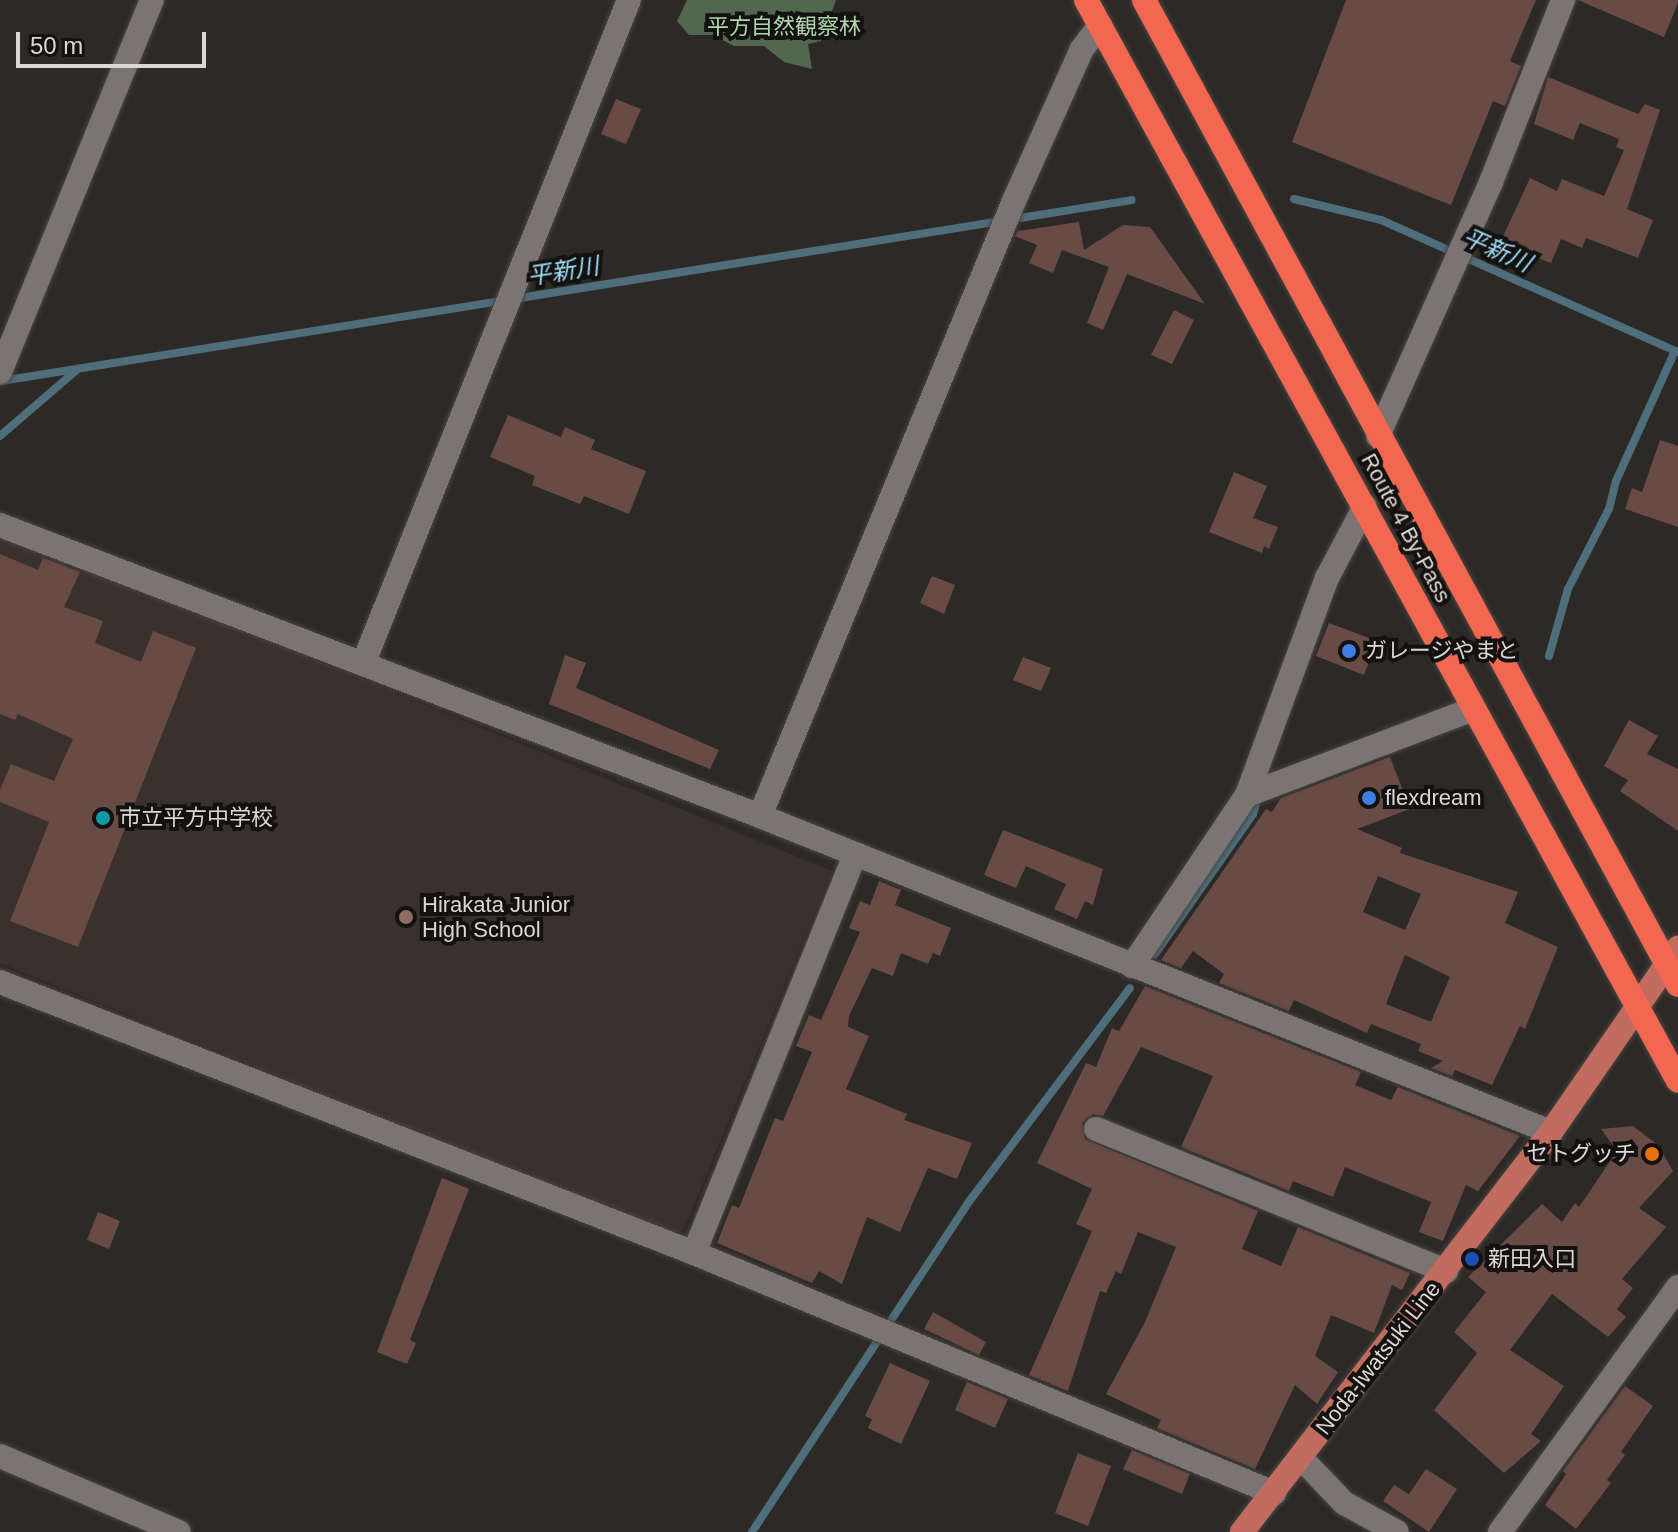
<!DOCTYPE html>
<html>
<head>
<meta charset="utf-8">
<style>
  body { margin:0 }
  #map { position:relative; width:1678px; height:1532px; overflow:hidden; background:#2d2927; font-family:Helvetica,"Noto Sans JP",sans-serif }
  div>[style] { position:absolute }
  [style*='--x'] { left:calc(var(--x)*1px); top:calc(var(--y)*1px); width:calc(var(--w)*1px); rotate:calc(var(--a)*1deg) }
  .built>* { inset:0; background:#3b312c }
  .forest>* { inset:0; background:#526650 }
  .stream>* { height:8px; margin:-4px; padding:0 4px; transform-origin:4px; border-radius:4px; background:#4e6e7b }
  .building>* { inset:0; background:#694b45 }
  .roads { filter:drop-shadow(0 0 2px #494543) drop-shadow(0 0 2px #494543) }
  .minor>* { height:24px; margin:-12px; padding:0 12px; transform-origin:12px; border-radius:12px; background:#7a7472 }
  .major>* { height:24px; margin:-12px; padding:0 12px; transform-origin:12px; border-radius:12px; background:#c16c5e }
  .highway>* { height:24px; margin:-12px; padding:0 12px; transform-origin:12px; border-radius:12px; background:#f16750 }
  .dots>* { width:22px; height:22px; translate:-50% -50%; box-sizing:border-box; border:4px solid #141211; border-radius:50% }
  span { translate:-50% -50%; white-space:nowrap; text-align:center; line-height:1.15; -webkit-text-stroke:8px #141211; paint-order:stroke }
  .park-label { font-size:22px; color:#aed6ab }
  .street-label { font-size:22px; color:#dad7d5 }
  .poi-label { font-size:22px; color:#dad7d5 }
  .left { translate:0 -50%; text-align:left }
  .right { translate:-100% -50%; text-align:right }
  .water-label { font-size:24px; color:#9fddf7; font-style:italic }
  .scale { position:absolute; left:16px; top:32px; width:190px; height:36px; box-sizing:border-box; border:4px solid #dad7d5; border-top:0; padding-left:10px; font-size:24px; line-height:28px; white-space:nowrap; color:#dad7d5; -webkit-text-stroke:6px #141211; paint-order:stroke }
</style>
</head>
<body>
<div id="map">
  <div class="built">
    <i style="clip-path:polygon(0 531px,832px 871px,684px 1229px,672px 1235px,0 963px)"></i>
  </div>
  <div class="forest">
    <i style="clip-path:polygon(687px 0,836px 0,821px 41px,808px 44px,812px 69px,784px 62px,764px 46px,734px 46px,713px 35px,689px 35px,677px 21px)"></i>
  </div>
  <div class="stream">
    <i style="--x:1294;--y:199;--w:89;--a:13.6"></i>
    <i style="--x:1381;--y:220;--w:325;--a:24"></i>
    <i style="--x:1;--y:381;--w:1145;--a:-9.09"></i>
    <i style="--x:0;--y:436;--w:103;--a:-40.7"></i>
    <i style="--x:1549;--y:656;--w:70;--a:-74.2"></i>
    <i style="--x:1568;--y:589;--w:90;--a:-62.9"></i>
    <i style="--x:1609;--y:509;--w:29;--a:-76"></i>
    <i style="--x:1616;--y:481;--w:143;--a:-65.6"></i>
    <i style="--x:1155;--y:954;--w:171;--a:-55"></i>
    <i style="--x:1253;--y:814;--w:21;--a:-73"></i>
    <i style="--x:752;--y:1532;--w:399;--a:-56.7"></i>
    <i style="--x:971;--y:1199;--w:264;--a:-53"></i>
  </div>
  <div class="building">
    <i style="clip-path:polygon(1346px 0,1536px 0,1510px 61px,1521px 66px,1505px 106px,1493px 101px,1451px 205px,1292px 142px)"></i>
    <i style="clip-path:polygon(1578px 0,1678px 0,1678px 3px,1664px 37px)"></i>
    <i style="clip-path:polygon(1548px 77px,1638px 114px,1645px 104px,1660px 110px,1627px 209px,1653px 220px,1638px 258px,1586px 238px,1582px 248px,1561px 239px,1551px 263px,1500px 243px,1530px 178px,1557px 191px,1562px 179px,1604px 196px,1624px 150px,1616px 147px,1619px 139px,1580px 123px,1573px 140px,1534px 124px)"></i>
    <i style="clip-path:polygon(616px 99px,641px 109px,626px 144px,601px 134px)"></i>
    <i style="clip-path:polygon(1079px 222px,1084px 250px,1123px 225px,1150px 227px,1205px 304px,1127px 274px,1103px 330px,1087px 323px,1109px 267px,1062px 250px,1053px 273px,1029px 263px,1037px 245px,1015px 236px,1018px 231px)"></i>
    <i style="clip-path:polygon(1174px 310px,1194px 320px,1172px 364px,1151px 355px)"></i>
    <i style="clip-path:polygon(508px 415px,561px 437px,565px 427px,595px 440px,591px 449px,646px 471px,629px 514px,584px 496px,580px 504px,532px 485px,535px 476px,490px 457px)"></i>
    <i style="clip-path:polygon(1660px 440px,1678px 446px,1678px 527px,1625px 509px,1632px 488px,1642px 492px)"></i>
    <i style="clip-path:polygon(1234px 472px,1267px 486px,1253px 518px,1278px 527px,1269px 549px,1264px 546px,1262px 553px,1209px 532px)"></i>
    <i style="clip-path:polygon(0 554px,38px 570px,43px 558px,80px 572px,64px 607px,103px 621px,95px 643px,141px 662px,153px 631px,196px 648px,78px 947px,10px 921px,49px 822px,0 802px,0 790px,11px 764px,54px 781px,73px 739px,18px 714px,15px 720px,0 714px)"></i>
    <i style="clip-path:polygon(932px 576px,955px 585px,944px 614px,920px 603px)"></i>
    <i style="clip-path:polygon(1329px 623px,1377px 641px,1364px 675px,1316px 656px)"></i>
    <i style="clip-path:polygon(565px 655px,586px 663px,576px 688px,719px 750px,710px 769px,549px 704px)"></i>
    <i style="clip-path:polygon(1023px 657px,1051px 668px,1041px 691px,1013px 680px)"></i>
    <i style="clip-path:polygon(1629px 720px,1658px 736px,1647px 754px,1678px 769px,1678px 831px,1620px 791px,1628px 780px,1604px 766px)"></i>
    <i style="clip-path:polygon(evenodd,1390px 757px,1410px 809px,1357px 829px,1402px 848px,1400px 853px,1518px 892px,1505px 923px,1558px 947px,1525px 1029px,1520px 1026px,1492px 1085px,1455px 1070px,1452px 1076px,1431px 1068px,1443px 1061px,1418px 1051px,1421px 1044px,1371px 1024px,1367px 1033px,1294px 1000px,1289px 1011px,1219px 983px,1224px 974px,1193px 951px,1181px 968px,1161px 960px,1266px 809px,1272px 812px,1281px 798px,1390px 757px,1378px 876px,1421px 894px,1405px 930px,1363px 912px,1378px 876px,1390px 757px,1405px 955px,1450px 977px,1431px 1022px,1386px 1004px,1405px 955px)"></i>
    <i style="clip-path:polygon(1003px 830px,1103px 869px,1093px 905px,1085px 901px,1077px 919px,1054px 909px,1066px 884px,1026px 866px,1016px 888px,984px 875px)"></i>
    <i style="clip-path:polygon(879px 881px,901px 890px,895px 905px,951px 928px,940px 956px,933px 953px,928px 964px,901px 953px,893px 976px,872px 968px,849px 1016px,848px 1027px,869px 1036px,846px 1089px,907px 1114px,904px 1120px,972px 1143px,957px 1179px,928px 1168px,900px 1232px,867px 1217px,842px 1284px,819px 1271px,812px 1283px,717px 1243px,732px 1205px,739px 1208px,775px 1118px,783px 1121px,812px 1052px,796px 1046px,809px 1015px,821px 1020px,860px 932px,849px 928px,860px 901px,870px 905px)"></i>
    <i style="clip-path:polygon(1145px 986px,1361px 1072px,1355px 1085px,1391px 1100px,1398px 1087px,1520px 1136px,1478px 1191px,1466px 1185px,1443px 1241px,1419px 1232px,1431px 1202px,1345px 1167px,1333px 1197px,1293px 1181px,1289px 1191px,1181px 1147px,1213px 1076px,1141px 1047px,1103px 1116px,1093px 1114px,1082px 1123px,1085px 1139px,1258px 1211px,1242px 1249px,1281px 1266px,1298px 1227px,1410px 1273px,1402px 1290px,1392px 1285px,1374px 1333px,1331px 1315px,1315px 1356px,1338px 1372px,1317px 1404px,1295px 1385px,1255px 1469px,1157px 1428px,1161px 1420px,1106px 1394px,1145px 1322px,1176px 1247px,1138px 1232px,1121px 1274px,1116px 1271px,1106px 1293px,1100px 1291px,1068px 1391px,1029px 1375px,1092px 1231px,1076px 1224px,1092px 1189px,1037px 1163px,1086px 1063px,1096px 1067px,1112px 1028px,1119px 1031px)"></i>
    <i style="clip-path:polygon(1633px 1126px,1658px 1145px,1673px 1171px,1639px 1208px,1666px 1227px,1622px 1279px,1633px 1288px,1617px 1309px,1626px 1317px,1608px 1337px,1552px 1294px,1510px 1350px,1564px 1386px,1531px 1434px,1541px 1441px,1504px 1473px,1434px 1410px,1477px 1353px,1454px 1332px,1486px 1292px,1468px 1277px,1542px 1204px,1562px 1222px,1575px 1203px,1579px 1207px,1617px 1151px,1601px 1129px)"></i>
    <i style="clip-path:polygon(442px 1178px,469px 1189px,410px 1340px,416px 1343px,407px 1364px,377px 1352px)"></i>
    <i style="clip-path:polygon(98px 1212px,120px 1221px,109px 1249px,87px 1240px)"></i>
    <i style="clip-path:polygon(933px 1312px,986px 1342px,979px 1355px,924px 1329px)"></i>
    <i style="clip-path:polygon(890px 1363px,930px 1381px,901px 1444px,868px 1428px,872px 1419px,865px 1416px)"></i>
    <i style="clip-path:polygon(967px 1382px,1008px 1399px,995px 1428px,955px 1410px)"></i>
    <i style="clip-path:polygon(1625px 1386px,1653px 1406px,1621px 1452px,1625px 1455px,1607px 1480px,1611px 1483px,1576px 1529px,1545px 1505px,1566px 1474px,1563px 1471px)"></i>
    <i style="clip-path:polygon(1132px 1450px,1190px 1474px,1182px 1494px,1123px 1469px)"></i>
    <i style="clip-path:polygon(1078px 1453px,1111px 1466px,1088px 1526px,1055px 1513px)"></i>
    <i style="clip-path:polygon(1426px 1469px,1457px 1489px,1429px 1532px,1383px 1501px,1394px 1485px,1409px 1494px)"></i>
  </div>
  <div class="roads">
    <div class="minor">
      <i style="--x:0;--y:372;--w:402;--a:-67.8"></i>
      <i style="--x:1378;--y:436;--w:278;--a:-66"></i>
      <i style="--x:1491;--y:182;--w:196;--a:-68.4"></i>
      <i style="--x:0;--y:525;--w:814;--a:20.95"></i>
      <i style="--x:760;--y:816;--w:852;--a:21.78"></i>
      <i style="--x:363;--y:664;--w:715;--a:-68.17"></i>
      <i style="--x:1247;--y:795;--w:242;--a:-20.8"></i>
      <i style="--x:760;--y:816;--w:663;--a:-67.57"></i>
      <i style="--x:1013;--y:203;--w:169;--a:-65.9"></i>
      <i style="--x:1082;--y:49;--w:30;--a:-53"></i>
      <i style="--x:1132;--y:966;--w:206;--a:-56.1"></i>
      <i style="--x:1247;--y:795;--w:231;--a:-69.8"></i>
      <i style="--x:1327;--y:578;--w:81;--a:-62.2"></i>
      <i style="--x:0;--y:982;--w:745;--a:21.33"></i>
      <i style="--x:694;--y:1253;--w:628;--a:22.48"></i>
      <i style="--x:1096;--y:1129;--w:378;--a:22.1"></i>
      <i style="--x:694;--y:1253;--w:430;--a:-68"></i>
      <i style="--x:0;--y:1456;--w:194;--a:23"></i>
      <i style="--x:1301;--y:1458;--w:62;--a:46.3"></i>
      <i style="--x:1344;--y:1503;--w:60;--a:28.7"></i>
      <i style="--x:1500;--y:1532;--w:303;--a:-54"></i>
    </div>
    <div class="major">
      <i style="--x:1242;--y:1532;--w:505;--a:-52.31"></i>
      <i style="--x:1551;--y:1132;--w:224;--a:-55.4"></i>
    </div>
    <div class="highway">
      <i style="--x:1086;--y:0;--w:1232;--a:61.29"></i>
      <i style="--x:1144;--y:0;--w:1120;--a:61.54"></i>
    </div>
  </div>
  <div class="dots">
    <i style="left:1349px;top:651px;background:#3f7fe0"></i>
    <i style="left:1369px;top:798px;background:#3f7fe0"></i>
    <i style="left:103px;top:818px;background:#0f9aa8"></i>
    <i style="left:406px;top:917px;background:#8d6e63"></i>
    <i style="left:1652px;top:1154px;background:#e8710a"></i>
    <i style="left:1472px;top:1259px;background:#1a4fb4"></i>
  </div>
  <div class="park-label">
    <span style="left:784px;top:27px">平方自然観察林</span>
  </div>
  <div class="street-label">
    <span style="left:1406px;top:528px;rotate:62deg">Route 4 By-Pass</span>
    <span style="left:1378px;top:1358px;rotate:-52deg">Noda-Iwatsuki Line</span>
  </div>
  <div class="poi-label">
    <span class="left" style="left:1365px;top:651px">ガレージやまと</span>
    <span class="left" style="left:1385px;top:798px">flexdream</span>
    <span class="left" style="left:119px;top:818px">市立平方中学校</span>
    <span class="left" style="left:422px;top:917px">Hirakata Junior<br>High School</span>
    <span class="right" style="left:1636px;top:1154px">セトグッチ</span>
    <span class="left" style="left:1488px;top:1259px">新田入口</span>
  </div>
  <div class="water-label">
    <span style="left:1497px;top:250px;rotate:24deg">平新川</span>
    <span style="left:563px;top:271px;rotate:-9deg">平新川</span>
  </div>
  <div class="scale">50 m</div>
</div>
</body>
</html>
